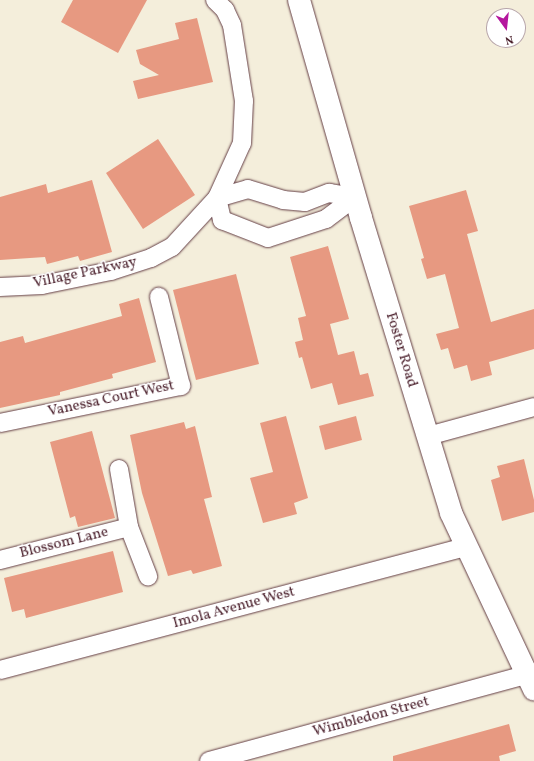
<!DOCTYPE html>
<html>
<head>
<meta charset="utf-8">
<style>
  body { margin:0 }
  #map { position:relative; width:534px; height:761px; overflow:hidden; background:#f4eedb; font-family:Vollkorn,serif }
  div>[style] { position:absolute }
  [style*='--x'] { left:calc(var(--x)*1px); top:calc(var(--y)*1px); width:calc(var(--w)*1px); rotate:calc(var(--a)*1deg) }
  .building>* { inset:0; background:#e79981 }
  .roads { filter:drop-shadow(0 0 1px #643e45) drop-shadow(0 0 1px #643e45) }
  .minor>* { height:18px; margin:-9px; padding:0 9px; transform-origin:9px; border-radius:9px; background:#fff }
  .tertiary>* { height:22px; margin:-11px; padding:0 11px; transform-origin:11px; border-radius:11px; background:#fff }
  span { translate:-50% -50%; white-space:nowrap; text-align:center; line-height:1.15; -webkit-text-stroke:3px #fff; paint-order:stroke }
  .street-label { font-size:15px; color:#4a1f2b }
  .north { position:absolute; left:486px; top:8px; width:40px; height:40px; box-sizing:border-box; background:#fff; border:1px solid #b7a5aa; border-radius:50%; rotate:165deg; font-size:11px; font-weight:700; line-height:16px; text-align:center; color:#4a1f2b }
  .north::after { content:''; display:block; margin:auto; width:14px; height:18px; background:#b5179e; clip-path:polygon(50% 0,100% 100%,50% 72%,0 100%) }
</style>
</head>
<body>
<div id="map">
  <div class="building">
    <i style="clip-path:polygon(73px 0,147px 0,118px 53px,61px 22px)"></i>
    <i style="clip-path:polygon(197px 18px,213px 82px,138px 99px,133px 81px,159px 75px,140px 64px,136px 50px,179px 39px,175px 23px)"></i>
    <i style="clip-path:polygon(158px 139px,195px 195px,143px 229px,106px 173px)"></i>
    <i style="clip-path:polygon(92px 180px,112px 252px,80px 261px,78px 256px,47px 264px,45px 257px,0 260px,0 197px,46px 184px,48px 193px)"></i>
    <i style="clip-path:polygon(466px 190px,478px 231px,467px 234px,491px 322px,534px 309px,534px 349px,489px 362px,492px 375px,471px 381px,467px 365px,454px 369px,448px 348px,441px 350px,436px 334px,459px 328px,445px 274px,427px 279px,421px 259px,424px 258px,409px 206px)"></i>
    <i style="clip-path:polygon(328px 246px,349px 319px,330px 324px,338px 355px,354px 351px,360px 375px,368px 373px,374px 396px,338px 405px,332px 383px,311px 389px,302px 357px,299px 358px,295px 342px,303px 340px,298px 318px,306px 316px,290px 257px)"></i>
    <i style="clip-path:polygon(236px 274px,259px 364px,196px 380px,173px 290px)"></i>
    <i style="clip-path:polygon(139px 298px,156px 362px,112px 374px,113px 378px,60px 392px,60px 395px,0 408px,0 342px,23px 336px,25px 343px,122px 316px,119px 304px)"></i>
    <i style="clip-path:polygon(286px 416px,308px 498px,294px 503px,297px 514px,263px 523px,250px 478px,273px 472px,260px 423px)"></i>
    <i style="clip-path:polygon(356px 416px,362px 440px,325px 450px,319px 426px)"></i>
    <i style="clip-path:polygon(184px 422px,186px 429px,195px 426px,212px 497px,204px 499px,222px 566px,193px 574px,191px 570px,168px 576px,142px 493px,130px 435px)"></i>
    <i style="clip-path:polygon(92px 431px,115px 518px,78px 527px,75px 516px,70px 518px,50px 442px)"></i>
    <i style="clip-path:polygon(524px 459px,534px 500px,534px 512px,502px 521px,491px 480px,500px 477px,497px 466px)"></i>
    <i style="clip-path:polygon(113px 551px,123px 592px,26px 618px,24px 609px,12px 612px,4px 578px)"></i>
    <i style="clip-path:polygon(509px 724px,516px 751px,499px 756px,500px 761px,393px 761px,393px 756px)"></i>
  </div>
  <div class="roads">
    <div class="minor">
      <i style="--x:217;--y:198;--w:23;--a:77"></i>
      <i style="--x:222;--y:220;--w:49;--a:21.4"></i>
      <i style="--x:268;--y:238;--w:61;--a:-18.1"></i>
      <i style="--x:326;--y:219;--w:36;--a:-37"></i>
      <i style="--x:217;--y:198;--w:32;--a:-16"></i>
      <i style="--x:248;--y:189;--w:37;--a:17"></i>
      <i style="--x:283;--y:200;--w:22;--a:5"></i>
      <i style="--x:305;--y:202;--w:26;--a:-21"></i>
      <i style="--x:329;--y:193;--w:26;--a:9"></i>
      <i style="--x:0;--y:287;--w:42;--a:-2.7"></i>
      <i style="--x:42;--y:285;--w:70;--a:-11.5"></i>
      <i style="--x:111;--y:271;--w:42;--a:-18"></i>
      <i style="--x:151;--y:258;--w:24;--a:-28"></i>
      <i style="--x:172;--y:247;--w:67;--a:-47.4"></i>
      <i style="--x:217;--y:198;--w:60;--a:-65.6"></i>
      <i style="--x:242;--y:143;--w:42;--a:-87.3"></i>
      <i style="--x:244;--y:101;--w:77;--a:-99"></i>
      <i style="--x:232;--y:25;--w:17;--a:-115"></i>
      <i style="--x:225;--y:10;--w:14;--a:-135"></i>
      <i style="--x:0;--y:423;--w:185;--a:-11.6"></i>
      <i style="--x:181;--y:386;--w:92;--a:-103.9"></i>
      <i style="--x:428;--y:436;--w:110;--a:-15.3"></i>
      <i style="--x:119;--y:469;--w:59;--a:80.2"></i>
      <i style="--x:129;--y:527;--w:53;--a:68.8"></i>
      <i style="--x:0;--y:560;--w:133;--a:-14.3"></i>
      <i style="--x:0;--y:670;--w:483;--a:-14.8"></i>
      <i style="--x:209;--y:761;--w:337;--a:-15.2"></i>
    </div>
    <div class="tertiary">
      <i style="--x:299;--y:0;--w:227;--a:74.1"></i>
      <i style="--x:361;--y:218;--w:308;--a:73"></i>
      <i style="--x:451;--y:513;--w:195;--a:64.8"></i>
    </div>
  </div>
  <div class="street-label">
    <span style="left:85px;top:273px;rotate:-12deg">Village Parkway</span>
    <span style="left:401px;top:350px;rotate:73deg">Foster Road</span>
    <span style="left:111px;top:399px;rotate:-12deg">Vanessa Court West</span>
    <span style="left:64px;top:543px;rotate:-14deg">Blossom Lane</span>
    <span style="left:234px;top:608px;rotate:-15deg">Imola Avenue West</span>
    <span style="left:371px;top:717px;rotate:-15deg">Wimbledon Street</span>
  </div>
  <div class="north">N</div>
</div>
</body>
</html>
